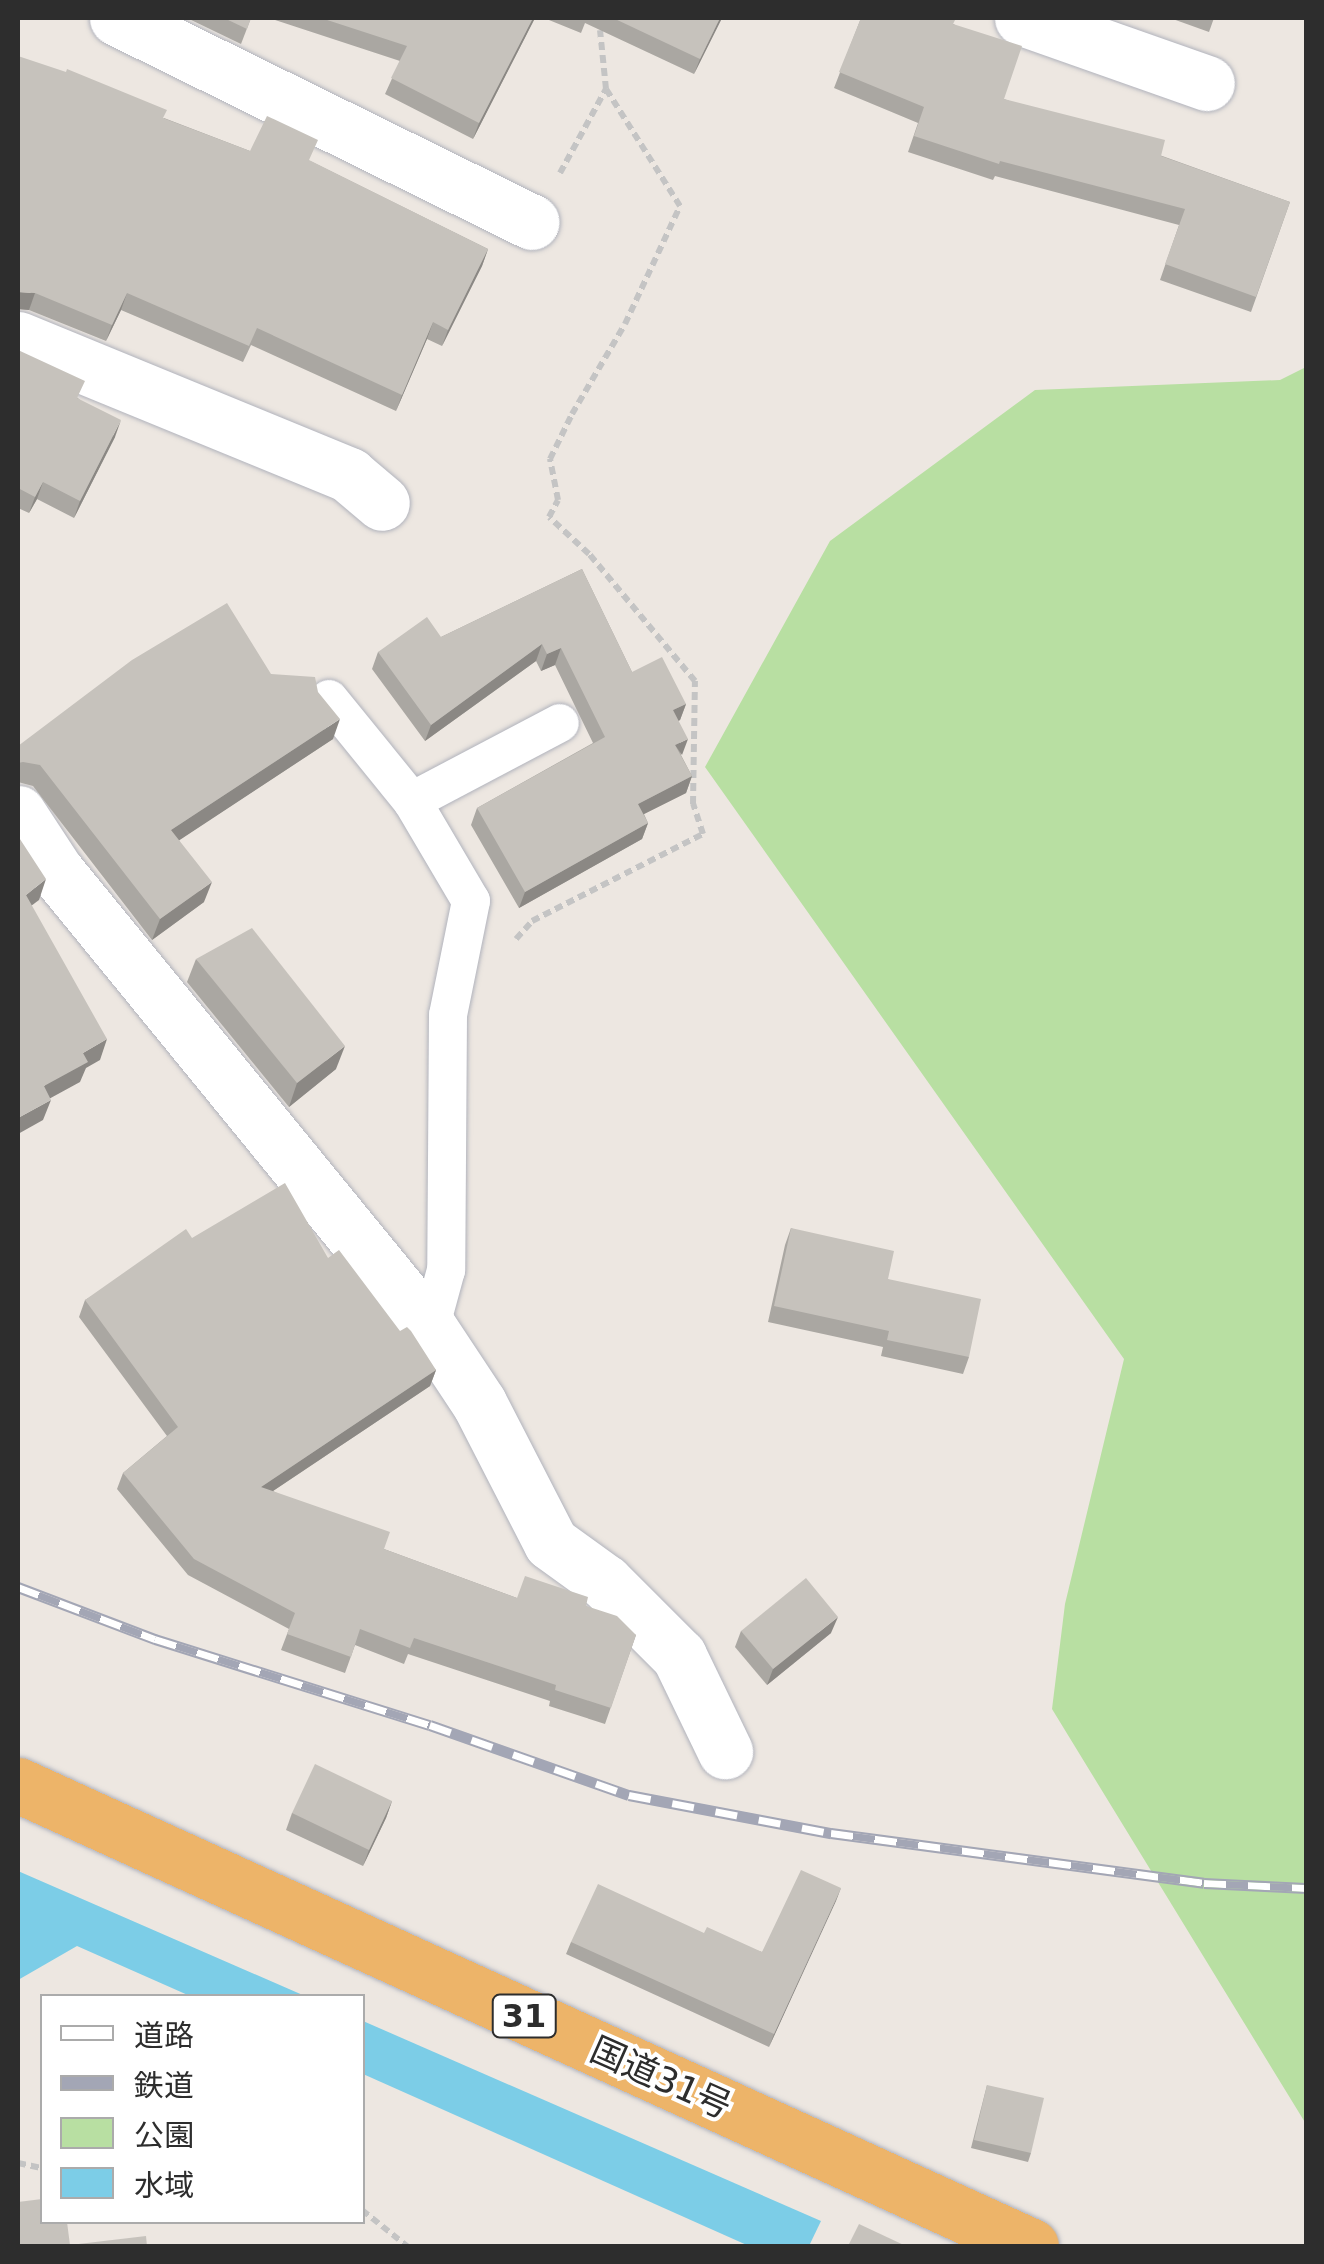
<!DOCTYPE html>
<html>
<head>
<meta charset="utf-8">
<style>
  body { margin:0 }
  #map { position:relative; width:1324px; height:2264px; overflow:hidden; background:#ede7e1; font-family:"DejaVu Sans","Noto Sans JP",sans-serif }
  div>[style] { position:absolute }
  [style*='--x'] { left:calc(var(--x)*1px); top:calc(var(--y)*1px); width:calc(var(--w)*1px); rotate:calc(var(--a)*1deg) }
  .green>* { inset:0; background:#b8dfa2 }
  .water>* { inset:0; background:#7ccde7 }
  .path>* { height:6px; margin-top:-3px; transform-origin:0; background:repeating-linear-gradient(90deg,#c4c4c4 0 8px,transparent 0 13px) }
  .roads { filter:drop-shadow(0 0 2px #b1b3bc) drop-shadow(0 0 2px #b1b3bc) }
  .service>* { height:38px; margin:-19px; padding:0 19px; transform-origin:19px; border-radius:19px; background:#fff }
  .minor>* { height:55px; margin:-27.5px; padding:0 27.5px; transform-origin:27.5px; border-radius:27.5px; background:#fff }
  .trunk>* { height:55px; margin:-27.5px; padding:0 27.5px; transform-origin:27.5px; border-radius:27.5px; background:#edb469 }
  .rail>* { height:11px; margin-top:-5.5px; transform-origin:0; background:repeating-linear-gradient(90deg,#fff 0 22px,#a3a6b5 0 44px); box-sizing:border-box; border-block:2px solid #a3a6b5 }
  .wall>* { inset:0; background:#aaa7a2 }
  .shaded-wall>* { inset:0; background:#8b8884 }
  .building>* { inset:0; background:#c6c2bc }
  span { translate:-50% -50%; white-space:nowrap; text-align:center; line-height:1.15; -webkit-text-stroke:8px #fff; paint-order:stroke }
  .shield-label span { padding:2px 8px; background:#fff; border:2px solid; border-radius:8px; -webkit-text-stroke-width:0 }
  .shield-label { font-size:32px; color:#2d2d2d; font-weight:700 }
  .street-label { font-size:35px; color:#2d2d2d }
  .frame { position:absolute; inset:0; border:20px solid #2d2d2d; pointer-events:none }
  .legend { position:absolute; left:40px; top:1994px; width:325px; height:230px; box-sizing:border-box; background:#fff; border:2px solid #ababab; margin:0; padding:12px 18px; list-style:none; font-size:30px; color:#2d2d2d }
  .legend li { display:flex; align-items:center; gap:20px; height:50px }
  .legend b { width:50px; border:2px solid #ababab }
</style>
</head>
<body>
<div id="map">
  <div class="green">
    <i style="clip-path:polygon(1306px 367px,1306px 2124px,1052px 1709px,1065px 1604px,1124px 1359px,705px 767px,830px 541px,1035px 390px,1280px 380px)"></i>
  </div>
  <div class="water">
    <i style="clip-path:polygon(18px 1871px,305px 1996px,190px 1996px,77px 1946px,18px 1980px)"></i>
    <i style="clip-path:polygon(363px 2021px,821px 2221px,809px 2246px,749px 2246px,363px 2074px)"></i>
  </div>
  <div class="path">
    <i style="--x:560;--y:173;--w:96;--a:-61.3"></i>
    <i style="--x:606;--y:89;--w:59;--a:-95.8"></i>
    <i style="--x:516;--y:939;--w:24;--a:-48"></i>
    <i style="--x:532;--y:921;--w:192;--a:-27"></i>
    <i style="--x:703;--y:834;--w:32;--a:-108"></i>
    <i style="--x:693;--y:804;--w:123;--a:-89.1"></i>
    <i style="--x:695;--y:681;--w:165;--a:-129.8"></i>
    <i style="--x:589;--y:554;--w:54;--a:-137.2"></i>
    <i style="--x:549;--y:517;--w:19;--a:-62"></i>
    <i style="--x:558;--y:500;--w:42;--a:-101"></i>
    <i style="--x:550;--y:459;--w:50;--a:-63.9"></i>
    <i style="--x:572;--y:414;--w:104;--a:-59.5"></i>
    <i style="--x:625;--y:324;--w:130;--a:-65"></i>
    <i style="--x:680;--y:206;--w:138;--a:-122.3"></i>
    <i style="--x:18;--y:2163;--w:25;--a:12"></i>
    <i style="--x:362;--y:2210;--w:58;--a:38.7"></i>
  </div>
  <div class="roads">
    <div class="service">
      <i style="--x:329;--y:699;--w:132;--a:50.9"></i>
      <i style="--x:412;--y:801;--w:116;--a:59.5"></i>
      <i style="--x:471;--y:901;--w:116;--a:101.4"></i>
      <i style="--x:448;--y:1015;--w:255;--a:90.4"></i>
      <i style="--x:446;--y:1270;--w:61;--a:105.2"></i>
      <i style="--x:412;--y:801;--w:167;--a:-27.8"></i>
    </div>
    <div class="minor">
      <i style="--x:117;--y:18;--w:462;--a:26.2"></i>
      <i style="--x:1022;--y:18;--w:196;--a:19.4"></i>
      <i style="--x:18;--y:339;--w:358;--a:22.3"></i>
      <i style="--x:349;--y:475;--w:43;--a:40.3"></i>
      <i style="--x:18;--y:813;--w:69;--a:56.8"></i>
      <i style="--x:56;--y:871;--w:591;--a:50.77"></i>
      <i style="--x:430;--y:1329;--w:89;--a:56.5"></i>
      <i style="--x:479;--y:1403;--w:157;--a:62.8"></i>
      <i style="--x:551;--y:1543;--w:67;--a:35.8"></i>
      <i style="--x:605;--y:1582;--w:105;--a:45"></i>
      <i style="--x:679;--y:1656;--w:106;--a:64.2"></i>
    </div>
    <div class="trunk">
      <i style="--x:18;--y:1785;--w:1113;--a:24.47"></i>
    </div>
  </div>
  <div class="rail">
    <i style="--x:18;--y:1587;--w:147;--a:20.8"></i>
    <i style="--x:155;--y:1639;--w:288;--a:17.4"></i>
    <i style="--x:430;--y:1725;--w:211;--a:19.4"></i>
    <i style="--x:629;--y:1795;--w:206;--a:10.7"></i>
    <i style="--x:831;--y:1833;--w:376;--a:7.6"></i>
    <i style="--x:1204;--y:1883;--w:102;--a:2.8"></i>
  </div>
  <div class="wall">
    <i style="clip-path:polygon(187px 18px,251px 18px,241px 44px)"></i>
    <i style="clip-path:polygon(269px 18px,535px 18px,473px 139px,385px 94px,400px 61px)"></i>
    <i style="clip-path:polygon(544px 18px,722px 18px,694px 74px,585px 23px,581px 33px)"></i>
    <i style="clip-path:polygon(861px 18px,954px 24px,1004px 99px,1290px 202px,1251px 312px,1160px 280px,1179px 225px,995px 176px,993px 180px,908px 152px,918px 123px,834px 88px)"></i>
    <i style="clip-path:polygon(1170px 18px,1214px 18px,1209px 32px)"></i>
    <i style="clip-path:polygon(164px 118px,250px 151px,310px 161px,488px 249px,482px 266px,442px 346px,427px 339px,396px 411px,251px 345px,243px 362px,121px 310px,106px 341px,29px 310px,18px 309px)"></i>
    <i style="clip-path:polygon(18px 350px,79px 399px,115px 437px,74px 518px,37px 499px,29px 513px,18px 508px)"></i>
    <i style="clip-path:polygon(582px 569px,632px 672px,686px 704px,680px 720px,678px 721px,681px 755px,692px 776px,686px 793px,644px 814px,648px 823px,642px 839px,519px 908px,471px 825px,477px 808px,593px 743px,555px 665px,541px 671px,536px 661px,425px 741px,372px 669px,378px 652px,441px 637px)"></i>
    <i style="clip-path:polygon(271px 674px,333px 739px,179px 840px,204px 902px,152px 940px,33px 786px,18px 782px,18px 746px)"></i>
    <i style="clip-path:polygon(196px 959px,336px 1069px,289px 1107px,187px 982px)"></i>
    <i style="clip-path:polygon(791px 1228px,888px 1279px,969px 1357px,963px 1374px,881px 1356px,883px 1347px,768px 1322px,785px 1245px)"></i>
    <i style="clip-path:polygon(192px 1238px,328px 1258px,436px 1370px,430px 1386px,273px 1491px,384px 1549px,517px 1598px,586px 1606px,636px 1635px,605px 1724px,549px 1706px,550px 1701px,408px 1654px,404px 1664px,355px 1645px,345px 1673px,281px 1650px,289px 1629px,188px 1575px,117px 1489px,123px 1473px,167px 1436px,79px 1317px,85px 1300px)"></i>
    <i style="clip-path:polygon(741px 1631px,831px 1633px,767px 1685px,735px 1647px)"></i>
    <i style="clip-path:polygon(392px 1801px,386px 1818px,363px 1866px,286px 1830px,292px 1813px)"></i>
    <i style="clip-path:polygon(841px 1888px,769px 2047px,566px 1954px,571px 1942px,704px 1933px,762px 1952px)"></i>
    <i style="clip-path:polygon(987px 2085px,1031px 2153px,1028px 2162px,971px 2148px)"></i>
  </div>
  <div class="shaded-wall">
    <i style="clip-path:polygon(533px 18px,535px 18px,473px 139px,479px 123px)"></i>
    <i style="clip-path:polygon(720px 18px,722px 18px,694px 74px,700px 59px)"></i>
    <i style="clip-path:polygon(488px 249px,482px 266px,442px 346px,448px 330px)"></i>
    <i style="clip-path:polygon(18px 292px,35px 293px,29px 310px,18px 309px)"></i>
    <i style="clip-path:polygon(127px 293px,121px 310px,106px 341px,112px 325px)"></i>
    <i style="clip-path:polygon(433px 322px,427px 339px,396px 411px,402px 395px)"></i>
    <i style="clip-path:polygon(121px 420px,115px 437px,74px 518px,80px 501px)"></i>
    <i style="clip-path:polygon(43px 482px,37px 499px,29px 513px,35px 497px)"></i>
    <i style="clip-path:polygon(542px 644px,536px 661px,425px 741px,431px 725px)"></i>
    <i style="clip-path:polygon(561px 648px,555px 665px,541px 671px,547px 654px)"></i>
    <i style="clip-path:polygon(686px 704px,680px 720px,667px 727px,673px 710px)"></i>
    <i style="clip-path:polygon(340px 719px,333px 739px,163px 851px,171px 830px)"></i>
    <i style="clip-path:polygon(688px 739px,682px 755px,675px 745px)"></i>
    <i style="clip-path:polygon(692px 776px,686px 793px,632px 820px,638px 804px)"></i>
    <i style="clip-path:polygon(648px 823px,642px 839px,519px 908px,525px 892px)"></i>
    <i style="clip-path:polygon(46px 879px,39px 900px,19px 915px,26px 895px)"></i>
    <i style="clip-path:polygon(212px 882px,204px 902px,152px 940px,160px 919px)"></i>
    <i style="clip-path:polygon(107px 1039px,100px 1060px,86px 1068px,80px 1082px,36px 1106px,44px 1086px,83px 1053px)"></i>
    <i style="clip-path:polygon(345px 1046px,336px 1069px,289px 1107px,297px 1083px)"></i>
    <i style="clip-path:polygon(51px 1100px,43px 1120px,18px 1134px,18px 1118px)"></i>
    <i style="clip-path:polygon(436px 1370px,430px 1386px,255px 1503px,261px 1487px)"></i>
    <i style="clip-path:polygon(838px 1617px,831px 1633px,767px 1685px,773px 1669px)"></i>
    <i style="clip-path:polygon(392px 1801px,386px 1818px,363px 1866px,369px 1850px)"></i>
    <i style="clip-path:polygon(841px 1888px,836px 1901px,769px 2047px,774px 2034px)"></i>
  </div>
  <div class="building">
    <i style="clip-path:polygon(224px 18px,251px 18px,247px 29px)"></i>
    <i style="clip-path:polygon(321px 18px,533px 18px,479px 123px,391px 78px,407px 46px)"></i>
    <i style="clip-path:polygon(613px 18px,720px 18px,700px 59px)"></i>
    <i style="clip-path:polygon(861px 18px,956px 18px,953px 24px,1022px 46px,1004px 99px,1165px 140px,1161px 156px,1290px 202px,1256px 297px,1165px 264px,1185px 209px,1000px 161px,999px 164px,914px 136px,924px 107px,839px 72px)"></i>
    <i style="clip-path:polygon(18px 56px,66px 72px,67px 69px,167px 110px,163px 118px,250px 151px,267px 116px,318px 140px,309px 160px,488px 249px,448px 330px,433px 322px,402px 395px,257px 328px,249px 346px,127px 293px,112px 325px,35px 293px,18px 292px)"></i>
    <i style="clip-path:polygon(18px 350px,85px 381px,77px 398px,121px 420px,80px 501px,43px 482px,35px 497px,18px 488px)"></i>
    <i style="clip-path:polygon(582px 569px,632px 672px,662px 657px,686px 704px,673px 710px,688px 739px,675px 745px,692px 776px,638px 804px,648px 823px,525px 892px,477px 808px,605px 737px,561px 648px,547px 654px,542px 644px,431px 725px,378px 652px,427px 617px,441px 637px)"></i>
    <i style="clip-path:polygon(227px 603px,271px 674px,315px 677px,318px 692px,340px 719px,171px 830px,212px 882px,160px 919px,40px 765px,23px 762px,18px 763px,18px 746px,132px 660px)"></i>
    <i style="clip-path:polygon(18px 836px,46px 879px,26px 895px,107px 1039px,83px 1053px,88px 1062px,44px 1086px,51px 1100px,18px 1118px)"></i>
    <i style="clip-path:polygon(252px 928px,345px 1046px,297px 1083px,196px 959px)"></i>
    <i style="clip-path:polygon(285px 1183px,328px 1258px,339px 1250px,400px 1331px,407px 1327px,411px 1331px,436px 1370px,261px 1487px,390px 1532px,384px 1549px,517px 1598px,525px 1576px,588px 1597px,586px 1606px,617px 1616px,636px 1635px,611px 1708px,555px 1690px,556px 1685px,414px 1638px,410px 1648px,360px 1629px,351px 1657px,287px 1634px,295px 1613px,194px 1559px,123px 1473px,178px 1427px,85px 1300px,186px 1229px,192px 1238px)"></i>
    <i style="clip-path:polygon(791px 1228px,894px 1251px,888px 1279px,981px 1299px,969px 1357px,887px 1340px,889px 1331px,774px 1306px)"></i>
    <i style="clip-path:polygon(806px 1578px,838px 1617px,773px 1669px,741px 1631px)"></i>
    <i style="clip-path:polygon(315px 1764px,392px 1801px,369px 1850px,292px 1813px)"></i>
    <i style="clip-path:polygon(801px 1870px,841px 1888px,774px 2034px,571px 1942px,598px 1884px,704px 1933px,707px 1927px,762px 1952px)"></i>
    <i style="clip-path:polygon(987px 2085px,1044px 2098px,1031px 2153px,974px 2140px)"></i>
    <i style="clip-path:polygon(42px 2199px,42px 2222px,67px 2222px,70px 2245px,146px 2236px,147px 2246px,18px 2246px,18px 2202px)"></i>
    <i style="clip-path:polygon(859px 2224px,906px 2246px,848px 2246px)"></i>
  </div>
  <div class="shield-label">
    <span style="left:524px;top:2016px">31</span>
  </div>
  <div class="street-label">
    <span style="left:661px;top:2078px;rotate:24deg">国道31号</span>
  </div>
  <div class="frame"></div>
  <ul class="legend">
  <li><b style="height:12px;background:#fff"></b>道路</li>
  <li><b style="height:12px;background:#a3a6b5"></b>鉄道</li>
  <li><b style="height:28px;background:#b8dfa2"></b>公園</li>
  <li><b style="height:28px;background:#7ccde7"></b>水域</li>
  </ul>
</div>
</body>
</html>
